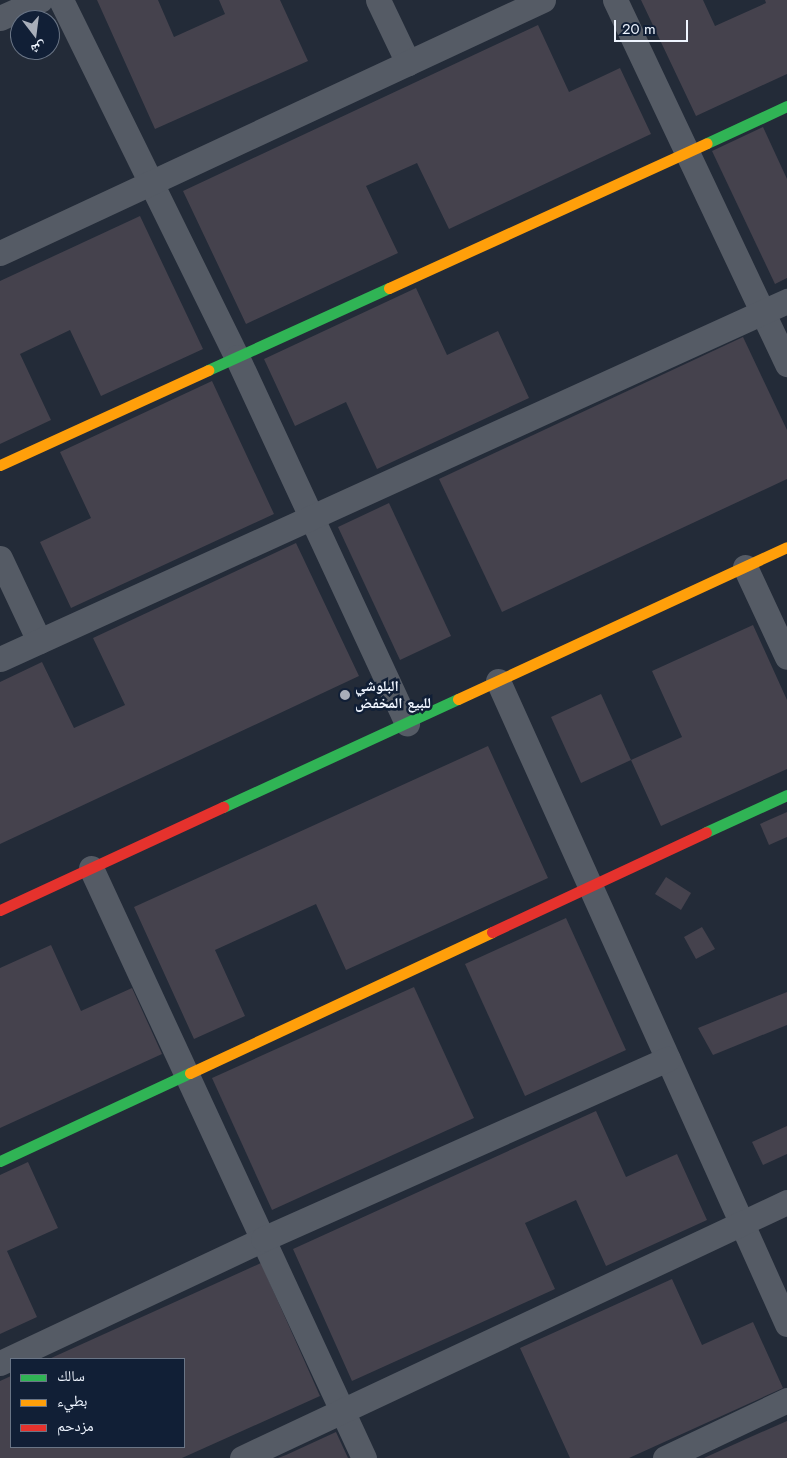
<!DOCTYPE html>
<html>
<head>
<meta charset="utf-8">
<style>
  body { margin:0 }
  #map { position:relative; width:787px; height:1458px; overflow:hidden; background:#232b38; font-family:Jost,"Noto Naskh Arabic",sans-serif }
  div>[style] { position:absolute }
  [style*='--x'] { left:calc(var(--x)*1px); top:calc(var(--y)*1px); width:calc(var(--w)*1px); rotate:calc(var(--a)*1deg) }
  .building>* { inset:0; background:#45424d }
  .street>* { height:25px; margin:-12.5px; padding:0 12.5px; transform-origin:12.5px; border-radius:12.5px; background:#555b65 }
  .fast>* { height:11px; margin:-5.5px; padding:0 5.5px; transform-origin:5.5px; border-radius:5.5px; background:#30b455 }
  .slow>* { height:11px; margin:-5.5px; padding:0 5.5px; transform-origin:5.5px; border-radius:5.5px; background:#ff9f0a }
  .jam>* { height:11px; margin:-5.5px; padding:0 5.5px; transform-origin:5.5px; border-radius:5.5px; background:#e5322d }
  .dots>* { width:14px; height:14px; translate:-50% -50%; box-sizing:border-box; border:2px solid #111f36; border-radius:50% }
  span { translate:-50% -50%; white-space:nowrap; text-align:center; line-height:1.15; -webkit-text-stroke:5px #111f36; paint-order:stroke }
  .poi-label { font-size:15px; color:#eff5ff; font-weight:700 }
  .left { translate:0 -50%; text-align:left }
  .legend { position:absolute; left:10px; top:1358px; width:175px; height:90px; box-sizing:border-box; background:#111f36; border:1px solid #6a7586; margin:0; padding:6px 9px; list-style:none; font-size:15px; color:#eff5ff }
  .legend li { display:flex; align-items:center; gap:10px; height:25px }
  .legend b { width:25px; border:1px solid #6a7586 }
  .north { position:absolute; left:10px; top:10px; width:50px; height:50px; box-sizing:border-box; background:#111f36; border:1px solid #6a7586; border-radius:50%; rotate:165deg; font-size:14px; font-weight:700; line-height:20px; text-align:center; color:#eff5ff }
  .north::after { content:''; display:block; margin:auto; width:18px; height:22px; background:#a8aeb9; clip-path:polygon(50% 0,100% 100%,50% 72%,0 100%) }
  .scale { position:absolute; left:614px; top:20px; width:74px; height:22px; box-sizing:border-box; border:2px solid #eff5ff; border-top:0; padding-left:6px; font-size:15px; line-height:18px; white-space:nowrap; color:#eff5ff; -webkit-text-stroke:4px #111f36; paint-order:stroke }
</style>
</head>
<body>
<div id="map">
  <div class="building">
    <i style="clip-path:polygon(97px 0,158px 0,174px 37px,225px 14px,219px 0,280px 0,308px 61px,155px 129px)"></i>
    <i style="clip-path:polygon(641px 0,703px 0,715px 26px,766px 3px,765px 0,787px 0,787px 74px,696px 116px)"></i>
    <i style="clip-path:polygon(538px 25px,569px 92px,620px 68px,651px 134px,449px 229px,417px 163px,366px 186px,398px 253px,246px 324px,183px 191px)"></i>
    <i style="clip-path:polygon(763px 127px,787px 179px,787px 278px,775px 284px,712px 151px)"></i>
    <i style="clip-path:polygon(140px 216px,203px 349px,101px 396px,70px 330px,20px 354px,51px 420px,0 444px,0 281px)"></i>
    <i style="clip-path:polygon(416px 288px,447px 355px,498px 331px,529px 398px,377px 469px,346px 402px,295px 426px,264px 359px)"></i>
    <i style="clip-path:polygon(743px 337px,787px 430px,787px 479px,502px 612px,439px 479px)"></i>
    <i style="clip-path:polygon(212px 381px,274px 514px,71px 608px,40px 542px,91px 518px,60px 452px)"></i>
    <i style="clip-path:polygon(389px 503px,451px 636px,400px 660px,338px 527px)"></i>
    <i style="clip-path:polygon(296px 543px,359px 676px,0 844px,0 682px,42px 662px,74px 728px,125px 705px,93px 638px)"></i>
    <i style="clip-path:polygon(753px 625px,787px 700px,787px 769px,661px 826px,631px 760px,682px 737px,652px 671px)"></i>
    <i style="clip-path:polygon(601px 694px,631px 760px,581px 783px,551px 717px)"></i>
    <i style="clip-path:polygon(488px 746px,548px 878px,346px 970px,316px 904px,215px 950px,245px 1016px,194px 1039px,134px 907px)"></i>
    <i style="clip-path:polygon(787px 812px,787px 837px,769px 845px,760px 824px)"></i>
    <i style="clip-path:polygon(666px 877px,691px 893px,681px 910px,655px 894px)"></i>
    <i style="clip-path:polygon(566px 918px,626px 1050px,525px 1096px,465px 964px)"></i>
    <i style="clip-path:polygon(702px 927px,715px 949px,696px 959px,684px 937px)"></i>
    <i style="clip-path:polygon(51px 945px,81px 1011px,132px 988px,162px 1054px,0 1128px,0 968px)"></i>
    <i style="clip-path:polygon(414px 987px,474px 1118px,272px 1210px,212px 1078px)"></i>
    <i style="clip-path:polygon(787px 992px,787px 1025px,713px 1055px,698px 1028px)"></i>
    <i style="clip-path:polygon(596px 1111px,626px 1177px,677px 1154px,707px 1220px,606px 1266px,576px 1200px,525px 1223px,555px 1289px,352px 1381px,293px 1249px)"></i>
    <i style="clip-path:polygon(787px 1126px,787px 1154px,763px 1165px,752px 1142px)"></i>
    <i style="clip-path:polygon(28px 1162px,58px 1228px,7px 1251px,37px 1317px,0 1334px,0 1175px)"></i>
    <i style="clip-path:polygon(261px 1263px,320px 1396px,182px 1458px,0 1458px,0 1381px,11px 1376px,11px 1447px,184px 1447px,184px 1359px,49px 1359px)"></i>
    <i style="clip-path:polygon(672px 1279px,702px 1345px,753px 1322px,783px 1388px,629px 1458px,570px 1458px,520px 1348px)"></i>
    <i style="clip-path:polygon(787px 1421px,787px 1458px,704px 1458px,746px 1439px)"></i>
    <i style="clip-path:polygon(336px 1432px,348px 1458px,278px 1458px,286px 1455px)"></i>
  </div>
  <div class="street">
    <i style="--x:61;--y:0;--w:398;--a:63.8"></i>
    <i style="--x:237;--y:357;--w:404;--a:65.1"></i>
    <i style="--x:378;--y:0;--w:70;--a:64.5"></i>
    <i style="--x:615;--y:0;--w:403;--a:64.7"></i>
    <i style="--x:0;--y:18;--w:44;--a:-24.2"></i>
    <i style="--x:0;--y:253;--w:599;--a:-24.98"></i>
    <i style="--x:0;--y:558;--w:92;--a:64.8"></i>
    <i style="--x:745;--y:567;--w:99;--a:65"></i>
    <i style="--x:0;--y:659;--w:865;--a:-24.46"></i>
    <i style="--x:498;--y:681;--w:705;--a:65.8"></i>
    <i style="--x:91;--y:868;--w:650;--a:65.17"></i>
    <i style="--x:0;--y:1363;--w:291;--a:-25.2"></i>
    <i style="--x:263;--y:1239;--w:443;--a:-24"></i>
    <i style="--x:242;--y:1458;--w:602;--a:-25.16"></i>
    <i style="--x:665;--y:1458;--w:135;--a:-25.4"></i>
  </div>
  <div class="fast">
    <i style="--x:707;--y:143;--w:88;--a:-24.8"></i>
    <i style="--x:208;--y:370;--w:199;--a:-24.4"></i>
    <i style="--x:223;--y:807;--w:259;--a:-24.7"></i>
    <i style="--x:706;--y:832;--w:89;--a:-24.6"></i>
    <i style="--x:0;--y:1161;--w:209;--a:-24.9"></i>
  </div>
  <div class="slow">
    <i style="--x:389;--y:288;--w:349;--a:-24.5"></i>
    <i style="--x:0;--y:465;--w:229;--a:-24.5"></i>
    <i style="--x:458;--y:699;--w:362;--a:-24.8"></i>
    <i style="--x:190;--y:1073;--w:333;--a:-25"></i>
  </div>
  <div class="jam">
    <i style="--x:0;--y:910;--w:246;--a:-24.8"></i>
    <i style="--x:492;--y:932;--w:236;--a:-25"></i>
  </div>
  <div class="dots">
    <i style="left:345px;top:695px;background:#a8aeb9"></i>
  </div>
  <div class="poi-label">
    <span class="left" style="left:355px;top:695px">البلوشي<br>للبيع المخفض</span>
  </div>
  <ul class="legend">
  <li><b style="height:6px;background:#30b455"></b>سالك</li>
  <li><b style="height:6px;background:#ff9f0a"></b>بطيء</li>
  <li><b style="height:6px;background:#e5322d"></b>مزدحم</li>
  </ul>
  <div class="north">ش</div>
  <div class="scale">20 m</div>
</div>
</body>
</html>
